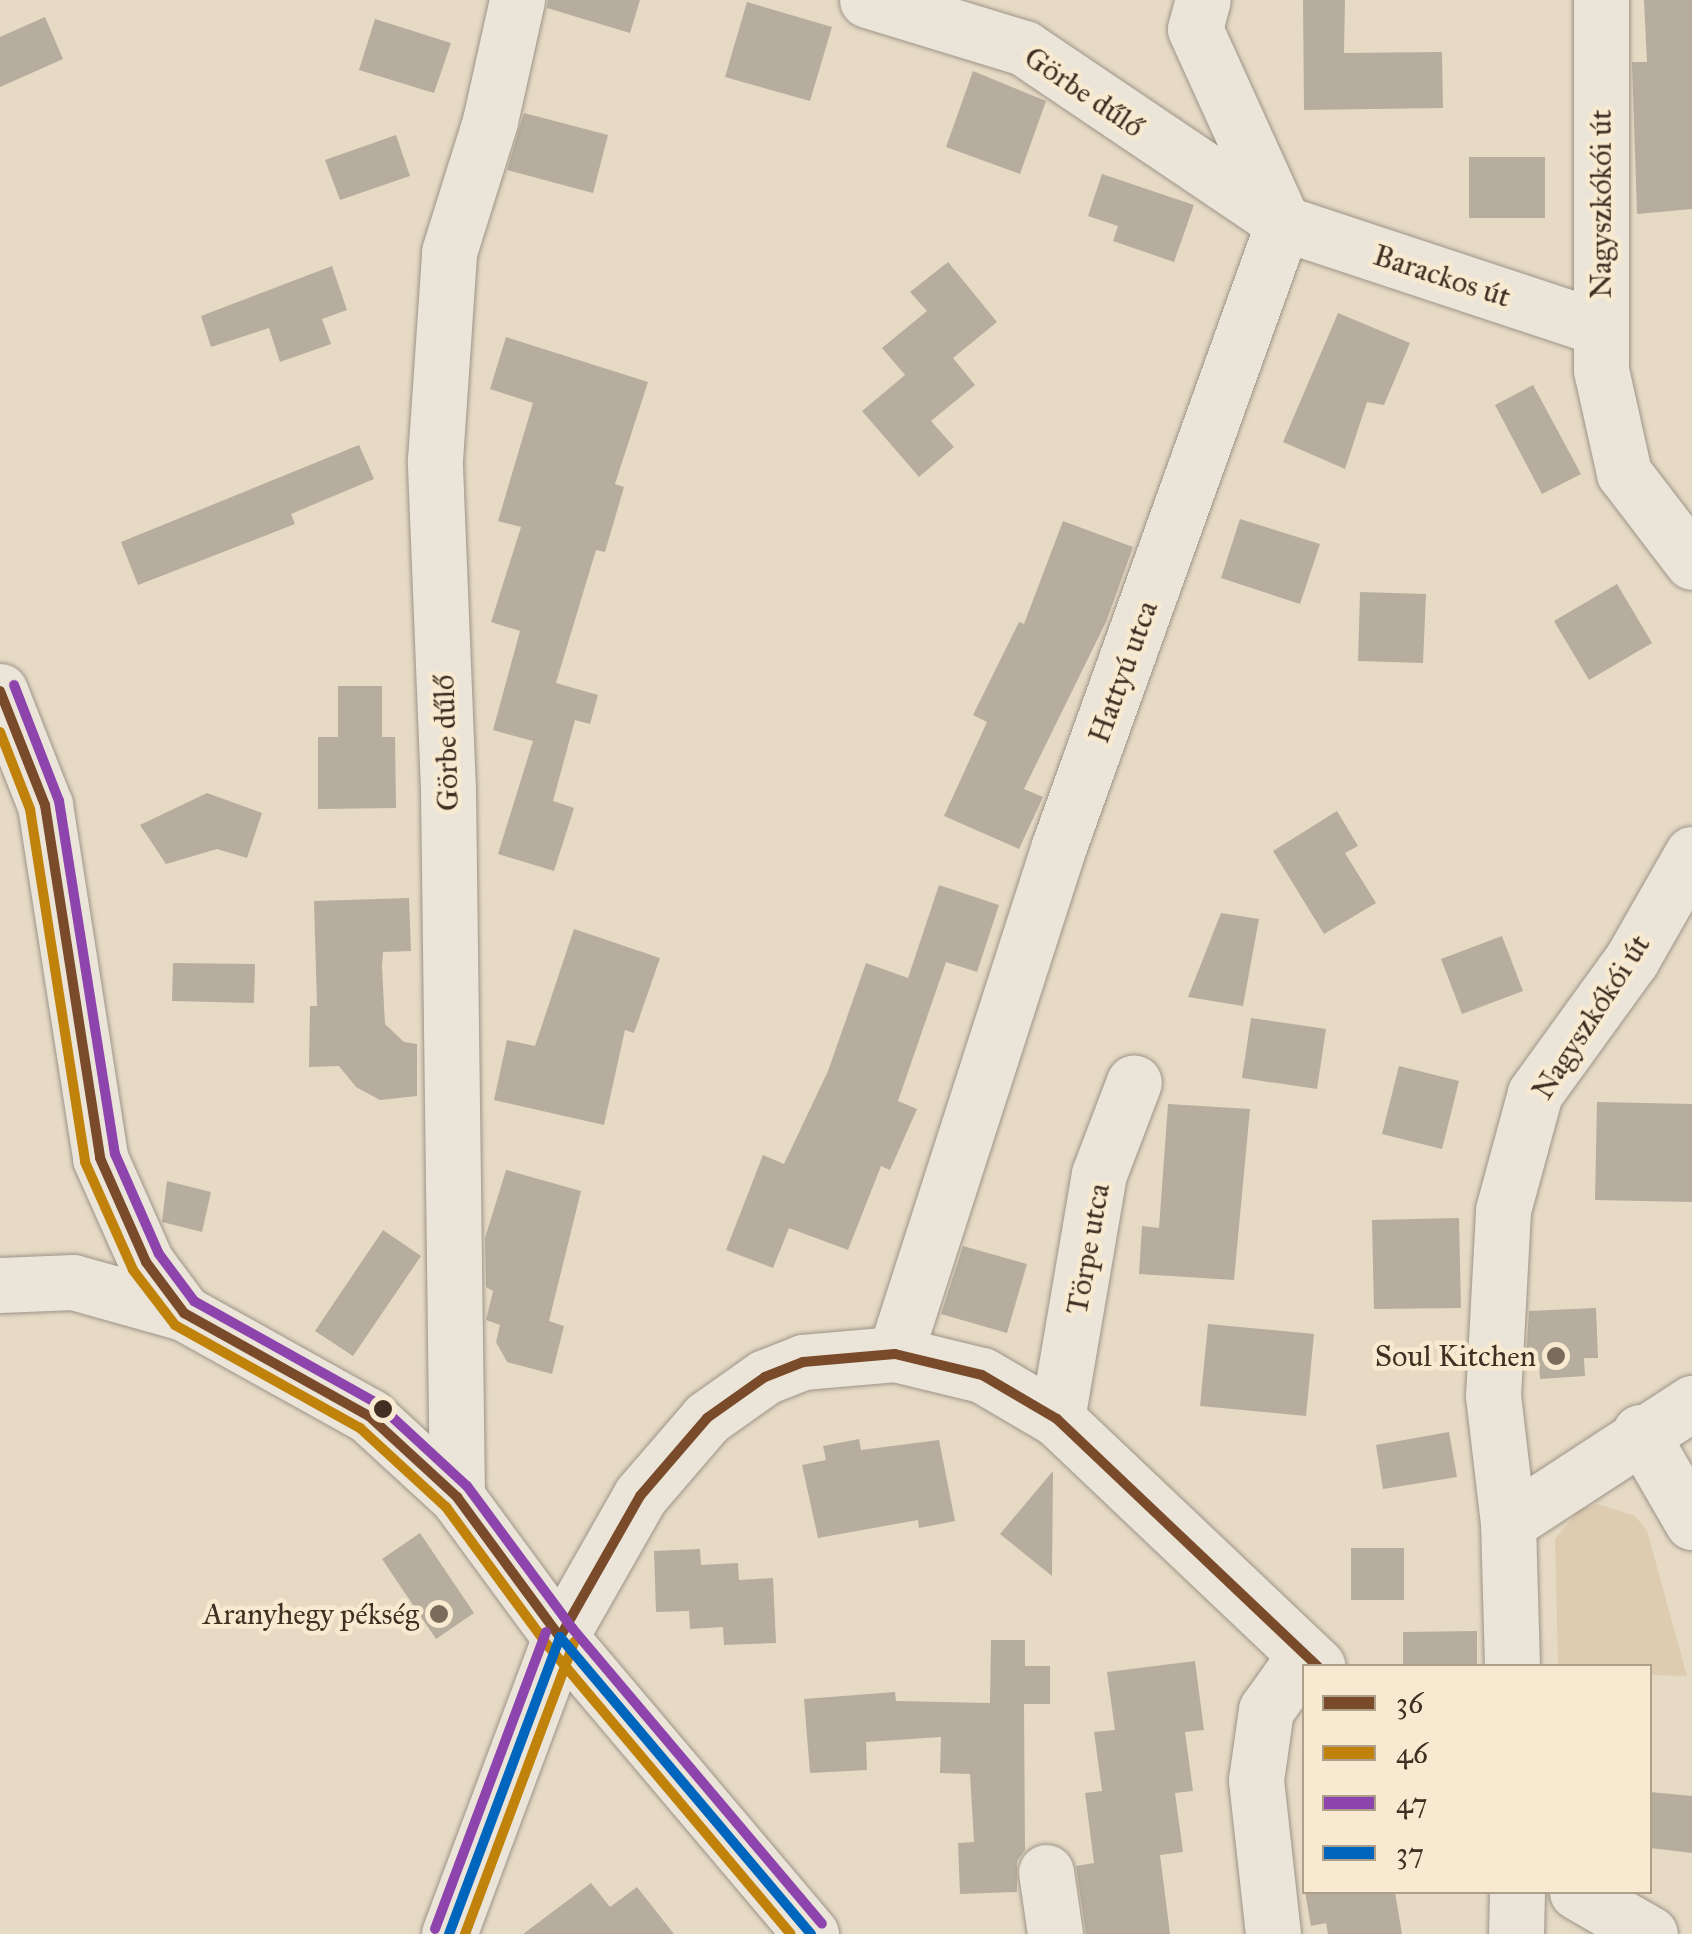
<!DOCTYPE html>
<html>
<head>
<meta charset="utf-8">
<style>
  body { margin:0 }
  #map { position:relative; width:1692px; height:1934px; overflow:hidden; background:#e6dac5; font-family:"IM FELL Great Primer",serif }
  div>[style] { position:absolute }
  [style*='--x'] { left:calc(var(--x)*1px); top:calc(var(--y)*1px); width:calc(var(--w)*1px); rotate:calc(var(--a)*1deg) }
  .green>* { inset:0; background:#ddccb0 }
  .building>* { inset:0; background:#b6ad9e }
  .roads { filter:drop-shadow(0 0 2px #9d9487) drop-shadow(0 0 2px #9d9487) }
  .minor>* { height:55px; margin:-27.5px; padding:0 27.5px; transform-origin:27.5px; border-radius:27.5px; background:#eae4d9 }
  .bus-1>* { height:10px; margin:-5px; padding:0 5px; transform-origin:5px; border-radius:5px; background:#7a4b2a }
  .bus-2>* { height:10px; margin:-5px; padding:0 5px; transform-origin:5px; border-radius:5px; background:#c0820a }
  .bus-3>* { height:10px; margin:-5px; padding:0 5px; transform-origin:5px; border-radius:5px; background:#8e44ad }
  .bus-4>* { height:10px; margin:-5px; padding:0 5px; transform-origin:5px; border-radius:5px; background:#0065bd }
  .dots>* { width:28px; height:28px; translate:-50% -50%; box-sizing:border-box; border:5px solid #f7ead1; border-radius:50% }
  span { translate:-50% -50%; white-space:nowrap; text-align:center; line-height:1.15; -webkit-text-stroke:9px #f7ead1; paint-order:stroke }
  .street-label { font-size:30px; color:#402f22 }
  .poi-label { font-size:30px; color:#402f22 }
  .right { translate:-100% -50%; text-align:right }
  .legend { position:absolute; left:1302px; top:1664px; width:350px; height:230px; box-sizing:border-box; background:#f7ead1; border:2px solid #ae9f8b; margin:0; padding:12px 18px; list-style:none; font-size:30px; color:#402f22 }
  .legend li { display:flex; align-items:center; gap:20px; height:50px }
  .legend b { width:50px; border:2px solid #ae9f8b }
</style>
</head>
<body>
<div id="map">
  <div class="green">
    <i style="clip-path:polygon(1598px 1504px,1635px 1516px,1647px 1531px,1687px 1676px,1650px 1675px,1650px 1666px,1558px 1666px,1555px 1539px,1579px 1510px)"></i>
  </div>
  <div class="building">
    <i style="clip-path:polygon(548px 0,640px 0,630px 33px,547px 8px)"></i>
    <i style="clip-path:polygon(1303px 0,1345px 0,1344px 53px,1442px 52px,1443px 108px,1304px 110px)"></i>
    <i style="clip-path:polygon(1644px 0,1692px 0,1692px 209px,1637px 214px,1632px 62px,1647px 62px)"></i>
    <i style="clip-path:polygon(747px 2px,832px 27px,810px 101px,725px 77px)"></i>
    <i style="clip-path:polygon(45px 17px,63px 59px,0 87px,0 37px)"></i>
    <i style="clip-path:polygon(375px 19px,451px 43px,434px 93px,359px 70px)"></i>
    <i style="clip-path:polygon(973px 71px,1046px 101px,1020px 174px,946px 147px)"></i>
    <i style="clip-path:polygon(524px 113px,608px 135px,593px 193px,507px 170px)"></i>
    <i style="clip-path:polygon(396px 135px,410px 176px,340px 200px,325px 160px)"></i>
    <i style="clip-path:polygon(1469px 157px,1545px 157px,1545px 218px,1469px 218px)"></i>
    <i style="clip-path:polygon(1102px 174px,1194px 205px,1174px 262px,1113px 241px,1118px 226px,1088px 216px)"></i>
    <i style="clip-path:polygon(948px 262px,997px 322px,953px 358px,975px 385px,931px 421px,954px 447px,919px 477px,862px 411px,905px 375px,882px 348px,927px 311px,910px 292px)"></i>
    <i style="clip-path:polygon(332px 266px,347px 310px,322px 319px,331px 344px,280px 362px,269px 328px,211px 347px,201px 316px)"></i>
    <i style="clip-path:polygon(1338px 313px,1410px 343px,1384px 405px,1367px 402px,1345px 469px,1283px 442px)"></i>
    <i style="clip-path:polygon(506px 337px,648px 382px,615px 484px,624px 487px,605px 552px,596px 550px,556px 683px,598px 695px,590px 724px,575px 720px,553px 801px,574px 808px,554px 871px,498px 854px,533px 741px,493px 730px,520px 631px,491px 622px,521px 527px,498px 521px,533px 403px,490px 389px)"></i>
    <i style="clip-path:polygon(1533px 385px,1581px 474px,1542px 494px,1495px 405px)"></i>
    <i style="clip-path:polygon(359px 445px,374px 479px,291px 514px,295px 524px,138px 585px,121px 542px)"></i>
    <i style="clip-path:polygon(1240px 519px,1320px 544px,1300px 604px,1221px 578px)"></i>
    <i style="clip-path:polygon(1063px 521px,1133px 547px,1106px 622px,1024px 789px,1043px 797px,1019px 849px,944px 816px,987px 722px,973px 715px,1019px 622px,1024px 624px)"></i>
    <i style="clip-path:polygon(1617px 584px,1652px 643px,1589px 680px,1554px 621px)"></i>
    <i style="clip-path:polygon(1360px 592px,1426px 594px,1423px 663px,1358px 661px)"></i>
    <i style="clip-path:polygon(338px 686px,382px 686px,382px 737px,395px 737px,396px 808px,318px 809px,318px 737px,338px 737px)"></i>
    <i style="clip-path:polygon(207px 793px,262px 813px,247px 858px,217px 849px,166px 864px,140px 825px)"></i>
    <i style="clip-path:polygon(1337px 811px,1358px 846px,1345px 853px,1376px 903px,1324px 934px,1273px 851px)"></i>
    <i style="clip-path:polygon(939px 885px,999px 905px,977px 972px,946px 962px,898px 1101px,917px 1109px,890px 1170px,881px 1166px,848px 1250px,789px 1228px,773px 1268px,726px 1250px,763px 1155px,784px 1164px,828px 1071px,866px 963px,908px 978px)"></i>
    <i style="clip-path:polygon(409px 898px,411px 951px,383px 952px,382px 967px,385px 1024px,404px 1042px,417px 1044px,417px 1096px,380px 1100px,356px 1087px,339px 1066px,309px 1067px,310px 1006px,317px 1006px,314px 901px)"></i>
    <i style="clip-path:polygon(1221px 913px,1259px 919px,1243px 1006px,1188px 997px)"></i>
    <i style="clip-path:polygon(574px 929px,660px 958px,634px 1033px,625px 1030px,604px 1125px,494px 1100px,507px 1040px,535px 1046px)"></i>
    <i style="clip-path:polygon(1502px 936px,1523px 991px,1462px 1014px,1441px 959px)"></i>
    <i style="clip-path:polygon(173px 963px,255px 964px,254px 1003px,172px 1001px)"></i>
    <i style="clip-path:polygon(1251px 1018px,1326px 1029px,1317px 1089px,1242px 1078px)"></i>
    <i style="clip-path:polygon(1399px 1066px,1459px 1081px,1442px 1149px,1382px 1134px)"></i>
    <i style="clip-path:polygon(1597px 1102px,1692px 1104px,1692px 1202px,1595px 1200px)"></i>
    <i style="clip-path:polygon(1168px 1104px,1250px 1109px,1234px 1280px,1139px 1274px,1142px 1226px,1159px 1228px)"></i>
    <i style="clip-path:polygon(506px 1170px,581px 1191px,549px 1321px,564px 1326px,552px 1374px,507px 1362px,496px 1342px,500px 1325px,486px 1320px,493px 1291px,486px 1287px,485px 1238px)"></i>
    <i style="clip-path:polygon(167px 1181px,211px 1192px,202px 1232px,162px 1222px)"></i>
    <i style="clip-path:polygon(1459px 1218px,1461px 1308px,1374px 1309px,1372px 1220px)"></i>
    <i style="clip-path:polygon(383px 1230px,421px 1256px,353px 1356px,315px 1331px)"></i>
    <i style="clip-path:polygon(963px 1246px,1027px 1264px,1007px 1333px,941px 1314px)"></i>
    <i style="clip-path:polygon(1596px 1308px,1598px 1358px,1584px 1358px,1585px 1376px,1540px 1379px,1539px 1360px,1526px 1361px,1529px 1311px)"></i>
    <i style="clip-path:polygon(1208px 1324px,1314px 1334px,1306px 1416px,1200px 1406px)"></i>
    <i style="clip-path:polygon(1449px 1432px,1457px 1477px,1383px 1489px,1376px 1445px)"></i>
    <i style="clip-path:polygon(859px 1439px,861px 1450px,939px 1440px,955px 1521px,919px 1528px,918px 1520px,818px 1538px,802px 1465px,826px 1460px,823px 1446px)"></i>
    <i style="clip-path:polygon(1053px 1471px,1052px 1576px,1000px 1534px)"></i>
    <i style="clip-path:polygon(420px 1533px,474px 1613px,436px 1639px,382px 1559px)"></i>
    <i style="clip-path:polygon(1351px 1548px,1404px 1548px,1404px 1600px,1351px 1600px)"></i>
    <i style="clip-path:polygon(700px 1549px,701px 1565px,738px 1563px,739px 1580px,773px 1578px,776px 1643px,724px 1645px,723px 1627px,690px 1629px,689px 1611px,656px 1612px,654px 1551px)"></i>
    <i style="clip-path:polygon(1477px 1631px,1477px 1666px,1403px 1666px,1403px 1632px)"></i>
    <i style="clip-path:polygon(991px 1640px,1025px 1640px,1025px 1666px,1050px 1666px,1050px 1704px,1024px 1704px,1025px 1850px,1017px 1861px,1017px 1892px,960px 1894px,958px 1843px,974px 1842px,970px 1774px,940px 1773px,941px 1737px,866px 1742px,867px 1770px,810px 1773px,804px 1699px,895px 1692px,896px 1701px,990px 1703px)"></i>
    <i style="clip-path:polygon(1195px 1661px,1204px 1730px,1185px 1732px,1193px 1791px,1175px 1793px,1183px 1852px,1160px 1855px,1170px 1934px,1086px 1934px,1076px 1866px,1094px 1863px,1085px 1793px,1102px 1791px,1094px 1732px,1115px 1730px,1107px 1672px)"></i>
    <i style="clip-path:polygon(1650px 1792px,1692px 1796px,1692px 1853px,1650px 1848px)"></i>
    <i style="clip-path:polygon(591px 1883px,610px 1907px,637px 1887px,674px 1934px,523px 1934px)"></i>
    <i style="clip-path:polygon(1305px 1892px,1395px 1892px,1402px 1934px,1328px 1934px,1326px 1923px,1311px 1926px)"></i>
  </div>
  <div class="roads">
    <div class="minor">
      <i style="--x:867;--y:0;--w:164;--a:17"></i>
      <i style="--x:1024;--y:48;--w:313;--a:34"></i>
      <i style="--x:1283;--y:223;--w:335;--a:18.3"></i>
      <i style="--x:1601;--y:0;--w:370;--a:90"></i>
      <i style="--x:1601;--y:370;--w:106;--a:77.4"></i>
      <i style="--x:1624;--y:473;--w:112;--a:52.6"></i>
      <i style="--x:0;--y:691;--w:123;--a:68.5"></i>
      <i style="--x:45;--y:805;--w:357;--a:81.1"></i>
      <i style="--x:100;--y:1158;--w:114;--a:66.1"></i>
      <i style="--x:146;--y:1262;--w:64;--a:53.3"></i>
      <i style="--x:184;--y:1313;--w:212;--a:29.1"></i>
      <i style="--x:369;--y:1416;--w:120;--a:42.6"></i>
      <i style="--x:457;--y:1497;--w:174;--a:53.7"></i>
      <i style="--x:560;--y:1637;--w:389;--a:49.8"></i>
      <i style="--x:0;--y:1285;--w:73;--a:-2.4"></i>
      <i style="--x:73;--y:1282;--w:115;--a:15.6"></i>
      <i style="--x:895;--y:1354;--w:534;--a:-72.11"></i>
      <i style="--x:1059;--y:846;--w:662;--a:-70.22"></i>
      <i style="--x:1283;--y:223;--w:213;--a:-114.4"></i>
      <i style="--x:1195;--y:29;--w:30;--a:-75"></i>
      <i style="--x:1057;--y:1419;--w:249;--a:-80.3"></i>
      <i style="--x:1099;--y:1174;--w:98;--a:-69.2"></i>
      <i style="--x:1640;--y:1432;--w:104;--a:60"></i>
      <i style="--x:457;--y:1497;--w:707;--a:-90.73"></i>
      <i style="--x:448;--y:790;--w:330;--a:-92.3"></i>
      <i style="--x:435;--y:460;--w:208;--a:-86.1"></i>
      <i style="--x:449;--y:252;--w:137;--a:-72.6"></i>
      <i style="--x:490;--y:121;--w:124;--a:-77.4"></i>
      <i style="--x:1508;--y:1523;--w:220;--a:-33.1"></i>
      <i style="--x:1512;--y:1666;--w:143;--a:-91.6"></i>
      <i style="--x:1508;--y:1523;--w:128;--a:-96.7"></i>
      <i style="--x:1493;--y:1396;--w:186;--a:-86.9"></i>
      <i style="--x:1503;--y:1210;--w:121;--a:-74.7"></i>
      <i style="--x:1535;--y:1093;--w:165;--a:-54.1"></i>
      <i style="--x:1632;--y:959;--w:121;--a:-60.3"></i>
      <i style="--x:1046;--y:1872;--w:63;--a:81.7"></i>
      <i style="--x:1577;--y:1892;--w:84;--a:29.9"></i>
      <i style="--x:449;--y:1934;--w:317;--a:-69.5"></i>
      <i style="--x:560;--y:1637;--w:162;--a:-60.4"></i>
      <i style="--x:640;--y:1496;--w:103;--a:-49.3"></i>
      <i style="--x:707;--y:1418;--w:71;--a:-35.3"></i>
      <i style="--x:765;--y:1377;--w:41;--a:-21.5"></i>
      <i style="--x:803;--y:1362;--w:92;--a:-5"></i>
      <i style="--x:895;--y:1354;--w:89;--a:13.6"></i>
      <i style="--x:982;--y:1375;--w:87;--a:30.4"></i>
      <i style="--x:1057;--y:1419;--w:359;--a:43.5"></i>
      <i style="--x:1273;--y:1934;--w:155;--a:-96.3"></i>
      <i style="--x:1256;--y:1780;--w:71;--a:-81.9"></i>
      <i style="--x:1266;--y:1710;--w:67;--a:-54.7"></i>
      <i style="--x:1516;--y:1934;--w:42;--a:-88.6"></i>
    </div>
  </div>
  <div class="bus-1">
    <i style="--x:0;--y:691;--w:123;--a:68.5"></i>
    <i style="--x:45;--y:805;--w:357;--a:81.1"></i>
    <i style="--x:100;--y:1158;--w:114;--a:66.1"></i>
    <i style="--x:146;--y:1262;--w:64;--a:53.3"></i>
    <i style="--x:184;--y:1313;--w:212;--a:29.1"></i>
    <i style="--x:369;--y:1416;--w:120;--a:42.6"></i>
    <i style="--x:457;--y:1497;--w:174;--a:53.7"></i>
    <i style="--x:560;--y:1637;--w:162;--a:-60.4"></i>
    <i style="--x:640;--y:1496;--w:103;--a:-49.3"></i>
    <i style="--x:707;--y:1418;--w:71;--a:-35.3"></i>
    <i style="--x:765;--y:1377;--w:41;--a:-21.5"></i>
    <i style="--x:803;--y:1362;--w:92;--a:-5"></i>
    <i style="--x:895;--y:1354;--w:89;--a:13.6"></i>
    <i style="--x:982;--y:1375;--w:87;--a:30.4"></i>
    <i style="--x:1057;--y:1419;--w:359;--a:43.5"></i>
  </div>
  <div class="bus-2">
    <i style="--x:0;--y:732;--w:83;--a:68.7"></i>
    <i style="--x:30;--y:809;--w:357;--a:81.1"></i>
    <i style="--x:85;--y:1162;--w:118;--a:66"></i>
    <i style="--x:133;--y:1270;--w:69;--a:52.6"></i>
    <i style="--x:175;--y:1325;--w:212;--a:29.1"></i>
    <i style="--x:360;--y:1428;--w:117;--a:42.6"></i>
    <i style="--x:446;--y:1507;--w:174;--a:53.7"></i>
    <i style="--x:549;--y:1647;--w:375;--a:49.9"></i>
    <i style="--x:465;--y:1934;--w:312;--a:-69.5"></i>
  </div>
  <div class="bus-3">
    <i style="--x:14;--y:685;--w:124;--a:68.8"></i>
    <i style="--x:59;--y:801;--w:357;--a:81"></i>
    <i style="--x:115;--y:1154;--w:109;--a:66.3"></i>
    <i style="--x:159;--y:1254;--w:59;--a:53.3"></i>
    <i style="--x:194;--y:1301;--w:211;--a:29.2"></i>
    <i style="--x:378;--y:1404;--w:121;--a:42.7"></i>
    <i style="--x:467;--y:1486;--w:177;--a:53.5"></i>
    <i style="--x:572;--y:1628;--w:387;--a:49.8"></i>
    <i style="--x:435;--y:1929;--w:317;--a:-69.5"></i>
  </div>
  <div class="bus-4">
    <i style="--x:560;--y:1637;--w:389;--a:49.8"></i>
    <i style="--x:449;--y:1934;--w:317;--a:-69.5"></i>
  </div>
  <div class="dots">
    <i style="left:1556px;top:1356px;background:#7a6b5b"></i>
    <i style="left:383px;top:1409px;background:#402f22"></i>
    <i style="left:439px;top:1614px;background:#7a6b5b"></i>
  </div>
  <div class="street-label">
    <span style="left:1084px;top:92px;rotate:34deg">Görbe dűlő</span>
    <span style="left:1601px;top:204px;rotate:-90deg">Nagyszkókói út</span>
    <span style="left:1442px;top:276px;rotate:18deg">Barackos út</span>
    <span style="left:1123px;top:672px;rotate:-70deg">Hattyú utca</span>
    <span style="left:446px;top:743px;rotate:-92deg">Görbe dűlő</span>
    <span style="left:1591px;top:1017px;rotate:-57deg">Nagyszkókói út</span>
    <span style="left:1088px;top:1249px;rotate:-80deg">Törpe utca</span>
  </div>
  <div class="poi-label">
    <span class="right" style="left:1536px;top:1356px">Soul Kitchen</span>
    <span class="right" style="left:419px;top:1614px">Aranyhegy pékség</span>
  </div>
  <ul class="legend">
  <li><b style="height:12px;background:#7a4b2a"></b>36</li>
  <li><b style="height:12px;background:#c0820a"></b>46</li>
  <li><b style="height:12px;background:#8e44ad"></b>47</li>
  <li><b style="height:12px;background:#0065bd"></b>37</li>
  </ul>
</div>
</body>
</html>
